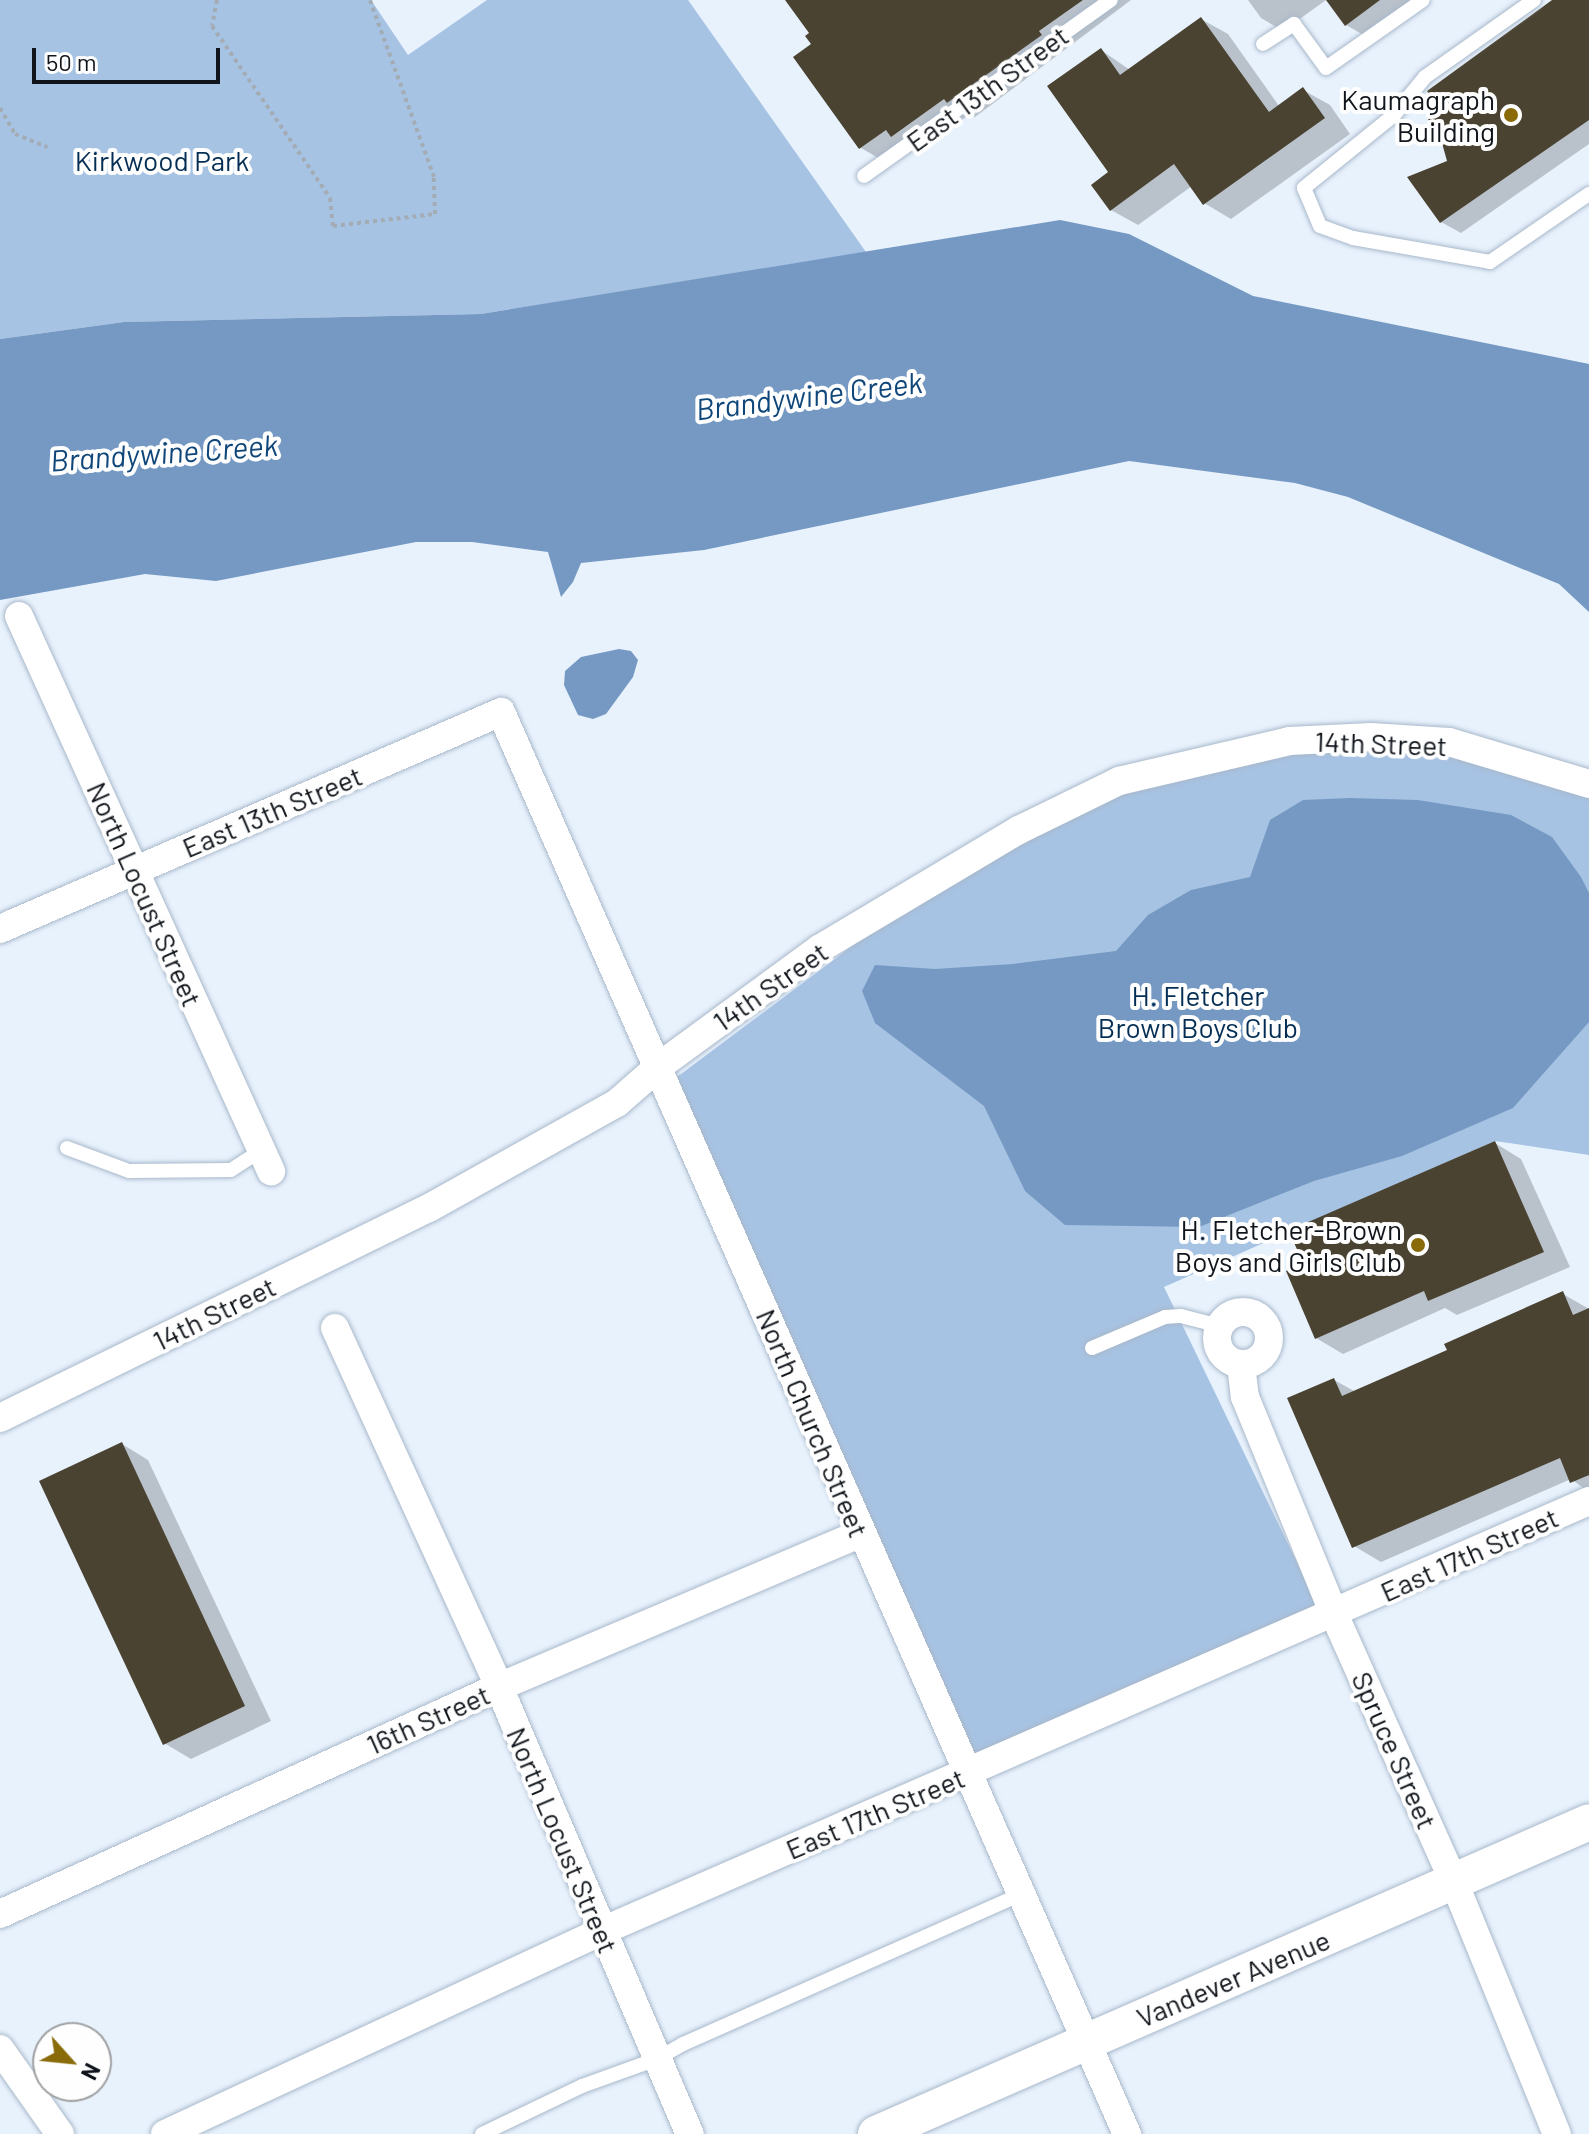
<!DOCTYPE html>
<html>
<head>
<meta charset="utf-8">
<style>
  body { margin:0 }
  #map { position:relative; width:1589px; height:2134px; overflow:hidden; background:#e8f2fd; font-family:Barlow,sans-serif }
  div>[style] { position:absolute }
  [style*='--x'] { left:calc(var(--x)*1px); top:calc(var(--y)*1px); width:calc(var(--w)*1px); rotate:calc(var(--a)*1deg) }
  .green>* { inset:0; background:#a7c3e3 }
  .water>* { inset:0; background:#7599c2 }
  .shadow>* { inset:0; background:#0003 }
  .building>* { inset:0; background:#4b4331 }
  .path>* { height:4px; margin-top:-2px; transform-origin:0; background:repeating-linear-gradient(90deg,#a3acb5 0 4px,transparent 0 8px) }
  .roads { filter:drop-shadow(0 0 2px #a8b8ca) drop-shadow(0 0 2px #a8b8ca) }
  .service>* { height:14px; margin:-7px; padding:0 7px; transform-origin:7px; border-radius:7px; background:#fff }
  .minor>* { height:28px; margin:-14px; padding:0 14px; transform-origin:14px; border-radius:14px; background:#fff }
  .minor>.ring { margin:-14px; padding:0; box-sizing:content-box; background:none; border:28px solid #fff; border-radius:50% }
  .tertiary>* { height:36px; margin:-18px; padding:0 18px; transform-origin:18px; border-radius:18px; background:#fff }
  .dots>* { width:22px; height:22px; translate:-50% -50%; box-sizing:border-box; border:4px solid #fefefe; border-radius:50% }
  span { translate:-50% -50%; white-space:nowrap; text-align:center; line-height:1.15; -webkit-text-stroke:8px #fefefe; paint-order:stroke }
  .street-label { font-size:28px; color:#10151b }
  .poi-label { font-size:28px; color:#10151b }
  .right { translate:-100% -50%; text-align:right }
  .park-label { font-size:28px; color:#032d53 }
  .water-label { font-size:30px; color:#0f4679; font-style:italic }
  .north { position:absolute; left:32px; top:2022px; width:80px; height:80px; box-sizing:border-box; background:#fefefe; border:2px solid #9fa1a3; border-radius:50%; rotate:117deg; font-size:22px; font-weight:700; line-height:32px; text-align:center; color:#10151b }
  .north::after { content:''; display:block; margin:auto; width:28px; height:36px; background:#8a6b0a; clip-path:polygon(50% 0,100% 100%,50% 72%,0 100%) }
  .scale { position:absolute; left:32px; top:48px; width:188px; height:36px; box-sizing:border-box; border:4px solid #10151b; border-top:0; padding-left:10px; font-size:24px; line-height:28px; white-space:nowrap; color:#10151b; -webkit-text-stroke:6px #fefefe; paint-order:stroke }
</style>
</head>
<body>
<div id="map">
  <div class="green">
    <i style="clip-path:polygon(0 0,371px 0,408px 55px,487px 0,688px 0,866px 252px,481px 314px,124px 322px,0 339px)"></i>
    <i style="clip-path:polygon(1320px 740px,1445px 751px,1589px 797px,1589px 1155px,1495px 1141px,1164px 1287px,1318px 1606px,974px 1757px,677px 1077px,891px 917px,1110px 786px)"></i>
  </div>
  <div class="water">
    <i style="clip-path:polygon(1060px 220px,1129px 234px,1253px 296px,1589px 364px,1589px 612px,1559px 584px,1348px 497px,1295px 483px,1129px 461px,704px 550px,581px 563px,573px 582px,561px 597px,548px 552px,472px 542px,416px 542px,216px 581px,145px 574px,0 600px,0 339px,124px 322px,481px 314px)"></i>
    <i style="clip-path:polygon(619px 649px,631px 651px,638px 660px,633px 677px,606px 714px,593px 719px,578px 715px,564px 685px,565px 671px,581px 657px)"></i>
    <i style="clip-path:polygon(1350px 798px,1418px 800px,1511px 815px,1552px 837px,1581px 877px,1589px 893px,1589px 1022px,1513px 1108px,1402px 1156px,1314px 1181px,1199px 1227px,1065px 1225px,1025px 1191px,984px 1106px,875px 1023px,862px 991px,875px 965px,935px 969px,1013px 964px,1116px 951px,1148px 915px,1191px 890px,1250px 877px,1270px 820px,1303px 800px)"></i>
  </div>
  <div class="shadow">
    <i style="clip-path:polygon(802px 0,1131px 0,975px 117px,970px 114px,919px 151px,911px 146px,887px 163px,861px 148px,814px 44px)"></i>
    <i style="clip-path:polygon(1248px 0,1326px 0,1283px 31px,1261px 18px)"></i>
    <i style="clip-path:polygon(1329px 0,1423px 0,1369px 38px,1346px 25px)"></i>
    <i style="clip-path:polygon(1555px 0,1589px 0,1589px 144px,1461px 233px,1441px 222px,1450px 162px,1443px 110px)"></i>
    <i style="clip-path:polygon(1201px 19px,1228px 34px,1279px 106px,1303px 90px,1330px 105px,1350px 134px,1231px 219px,1204px 203px,1192px 186px,1138px 225px,1111px 210px,1101px 50px,1130px 70px)"></i>
    <i style="clip-path:polygon(1495px 1143px,1521px 1159px,1570px 1267px,1457px 1315px,1445px 1308px,1343px 1354px,1316px 1338px,1305px 1235px)"></i>
    <i style="clip-path:polygon(1563px 1294px,1589px 1309px,1589px 1492px,1571px 1479px,1381px 1562px,1354px 1546px,1334px 1380px,1356px 1392px,1449px 1351px)"></i>
    <i style="clip-path:polygon(122px 1444px,148px 1460px,271px 1721px,191px 1759px,164px 1743px)"></i>
  </div>
  <div class="building">
    <i style="clip-path:polygon(785px 0,1083px 0,1039px 31px,1042px 35px,947px 103px,944px 99px,891px 137px,886px 130px,859px 149px,793px 57px,811px 44px,805px 36px,809px 33px)"></i>
    <i style="clip-path:polygon(1326px 0,1380px 0,1345px 26px)"></i>
    <i style="clip-path:polygon(1552px 0,1589px 0,1589px 120px,1440px 223px,1407px 177px,1447px 161px,1440px 136px,1428px 119px,1440px 110px,1427px 91px)"></i>
    <i style="clip-path:polygon(1201px 17px,1269px 112px,1303px 87px,1325px 118px,1203px 205px,1174px 164px,1110px 211px,1091px 185px,1108px 172px,1047px 86px,1101px 48px,1120px 75px)"></i>
    <i style="clip-path:polygon(1495px 1141px,1544px 1252px,1428px 1301px,1424px 1291px,1315px 1339px,1286px 1271px,1303px 1263px,1292px 1238px,1303px 1234px,1299px 1226px)"></i>
    <i style="clip-path:polygon(1563px 1291px,1573px 1315px,1589px 1308px,1589px 1475px,1570px 1483px,1560px 1458px,1352px 1548px,1287px 1398px,1334px 1378px,1342px 1396px,1447px 1350px,1444px 1344px)"></i>
    <i style="clip-path:polygon(122px 1442px,245px 1706px,163px 1745px,39px 1481px)"></i>
  </div>
  <div class="path">
    <i style="--x:217;--y:0;--w:26;--a:101"></i>
    <i style="--x:212;--y:26;--w:209;--a:55.5"></i>
    <i style="--x:330;--y:198;--w:28;--a:84"></i>
    <i style="--x:333;--y:226;--w:103;--a:-6.7"></i>
    <i style="--x:435;--y:214;--w:37;--a:-92"></i>
    <i style="--x:434;--y:177;--w:188;--a:-109.9"></i>
    <i style="--x:0;--y:108;--w:30;--a:60"></i>
    <i style="--x:15;--y:134;--w:35;--a:22"></i>
  </div>
  <div class="roads">
    <div class="service">
      <i style="--x:1534;--y:0;--w:133;--a:144.8"></i>
      <i style="--x:1425;--y:77;--w:49;--a:129.2"></i>
      <i style="--x:1394;--y:115;--w:116;--a:141"></i>
      <i style="--x:1304;--y:188;--w:41;--a:67.2"></i>
      <i style="--x:1320;--y:226;--w:35;--a:20"></i>
      <i style="--x:1353;--y:238;--w:139;--a:9.9"></i>
      <i style="--x:1490;--y:262;--w:120;--a:-34.5"></i>
      <i style="--x:1263;--y:44;--w:37;--a:-33"></i>
      <i style="--x:1294;--y:24;--w:54;--a:54"></i>
      <i style="--x:1326;--y:68;--w:118;--a:-35"></i>
      <i style="--x:864;--y:176;--w:303;--a:-35.5"></i>
      <i style="--x:67;--y:1148;--w:66;--a:20.4"></i>
      <i style="--x:129;--y:1171;--w:102;--a:-0.6"></i>
      <i style="--x:231;--y:1170;--w:37;--a:-33"></i>
      <i style="--x:1092;--y:1348;--w:79;--a:-23"></i>
      <i style="--x:1165;--y:1317;--w:16;--a:-4"></i>
      <i style="--x:1181;--y:1316;--w:40;--a:14.4"></i>
      <i style="--x:482;--y:2134;--w:111;--a:-25.6"></i>
      <i style="--x:582;--y:2086;--w:80;--a:-19.8"></i>
      <i style="--x:657;--y:2059;--w:30;--a:-30"></i>
      <i style="--x:683;--y:2044;--w:371;--a:-23.9"></i>
    </div>
    <div class="minor">
      <i style="--x:19;--y:616;--w:610;--a:65.58"></i>
      <i style="--x:0;--y:929;--w:546;--a:-23.42"></i>
      <i style="--x:501;--y:712;--w:1554;--a:66.24"></i>
      <i class="ring" style="left:1217px;top:1312px;width:24px;height:24px"></i>
      <i style="--x:335;--y:1328;--w:395;--a:65.4"></i>
      <i style="--x:499;--y:1687;--w:486;--a:66.9"></i>
      <i style="--x:1241;--y:1365;--w:32;--a:83"></i>
      <i style="--x:1245;--y:1397;--w:235;--a:67.7"></i>
      <i style="--x:1334;--y:1614;--w:294;--a:65.9"></i>
      <i style="--x:1454;--y:1882;--w:272;--a:67.8"></i>
      <i style="--x:0;--y:1418;--w:478;--a:-26.1"></i>
      <i style="--x:429;--y:1208;--w:215;--a:-29.2"></i>
      <i style="--x:617;--y:1103;--w:55;--a:-41.3"></i>
      <i style="--x:658;--y:1067;--w:200;--a:-36.2"></i>
      <i style="--x:819;--y:949;--w:233;--a:-30.8"></i>
      <i style="--x:1019;--y:830;--w:111;--a:-26.1"></i>
      <i style="--x:1119;--y:781;--w:175;--a:-13.2"></i>
      <i style="--x:1289;--y:741;--w:82;--a:-2.8"></i>
      <i style="--x:1371;--y:737;--w:78;--a:3.7"></i>
      <i style="--x:1449;--y:742;--w:146;--a:16.7"></i>
      <i style="--x:0;--y:1914;--w:548;--a:-24.46"></i>
      <i style="--x:499;--y:1687;--w:392;--a:-23"></i>
      <i style="--x:0;--y:2049;--w:104;--a:54.8"></i>
      <i style="--x:165;--y:2134;--w:482;--a:-24.9"></i>
      <i style="--x:602;--y:1931;--w:1077;--a:-23.54"></i>
    </div>
    <div class="tertiary">
      <i style="--x:876;--y:2134;--w:778;--a:-23.63"></i>
    </div>
  </div>
  <div class="dots">
    <i style="left:1511px;top:115px;background:#8a6b0a"></i>
    <i style="left:1418px;top:1245px;background:#8a6b0a"></i>
  </div>
  <div class="street-label">
    <span style="left:987px;top:88px;rotate:-36deg">East 13th Street</span>
    <span style="left:1381px;top:743px;rotate:2deg">14th Street</span>
    <span style="left:272px;top:811px;rotate:-23deg">East 13th Street</span>
    <span style="left:145px;top:894px;rotate:66deg">North Locust Street</span>
    <span style="left:770px;top:986px;rotate:-35deg">14th Street</span>
    <span style="left:214px;top:1313px;rotate:-26deg">14th Street</span>
    <span style="left:813px;top:1423px;rotate:67deg">North Church Street</span>
    <span style="left:1469px;top:1554px;rotate:-24deg">East 17th Street</span>
    <span style="left:428px;top:1719px;rotate:-24deg">16th Street</span>
    <span style="left:1395px;top:1750px;rotate:66deg">Spruce Street</span>
    <span style="left:875px;top:1813px;rotate:-23deg">East 17th Street</span>
    <span style="left:563px;top:1840px;rotate:67deg">North Locust Street</span>
    <span style="left:1233px;top:1978px;rotate:-23deg">Vandever Avenue</span>
  </div>
  <div class="poi-label">
    <span class="right" style="left:1495px;top:115px">Kaumagraph<br>Building</span>
    <span class="right" style="left:1402px;top:1245px">H. Fletcher-Brown<br>Boys and Girls Club</span>
  </div>
  <div class="park-label">
    <span style="left:162px;top:160px">Kirkwood Park</span>
    <span style="left:1198px;top:1011px">H. Fletcher<br>Brown Boys Club</span>
  </div>
  <div class="water-label">
    <span style="left:809px;top:395px;rotate:-7deg">Brandywine Creek</span>
    <span style="left:164px;top:452px;rotate:-4deg">Brandywine Creek</span>
  </div>
  <div class="north">N</div>
  <div class="scale">50 m</div>
</div>
</body>
</html>
